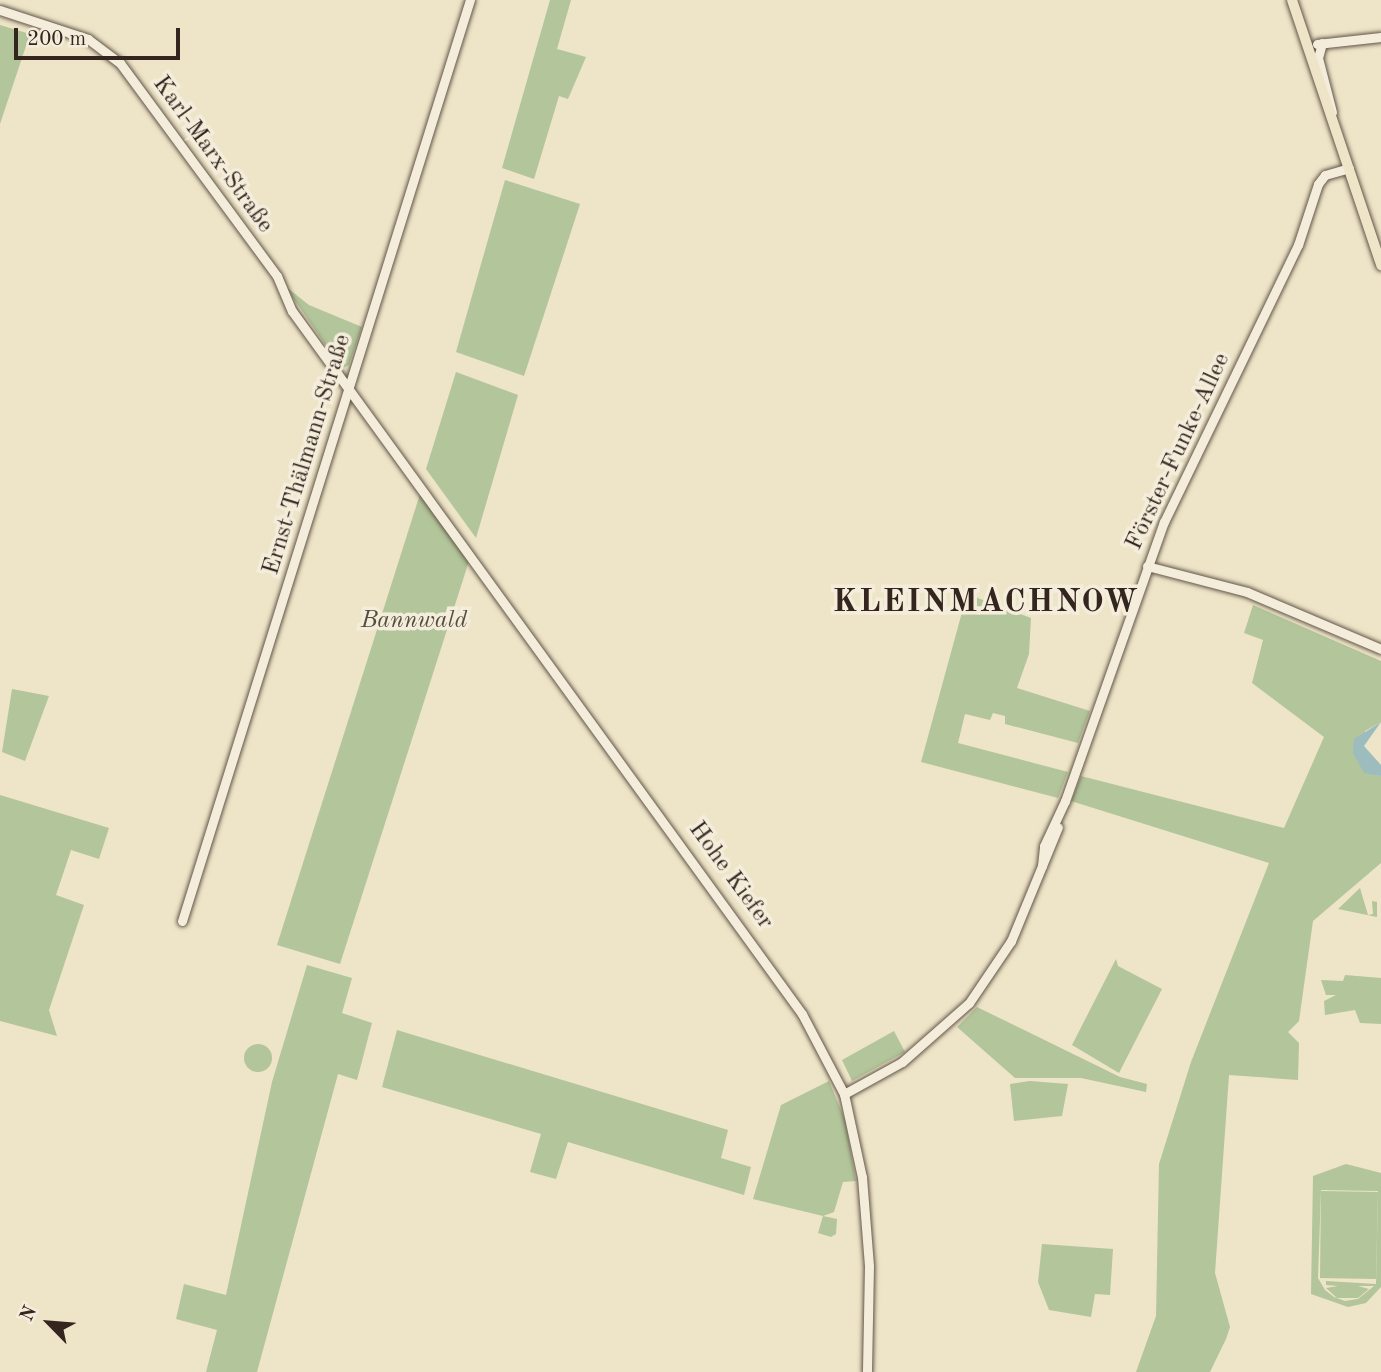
<!DOCTYPE html>
<html>
<head>
<meta charset="utf-8">
<style>
  body { margin:0 }
  #map { position:relative; width:1381px; height:1372px; overflow:hidden; background:#eee4c7; font-family:"Old Standard TT",serif }
  div>[style] { position:absolute }
  [style*='--x'] { left:calc(var(--x)*1px); top:calc(var(--y)*1px); width:calc(var(--w)*1px); rotate:calc(var(--a)*1deg) }
  .green>* { inset:0; background:#b3c59a }
  .round { border-radius:50% }
  .water>* { inset:0; background:#9cbcbe }
  .roads { filter:drop-shadow(0 0 2px #625649) drop-shadow(0 0 2px #625649) }
  .minor>* { height:9px; margin:-4.5px; padding:0 4.5px; transform-origin:4.5px; border-radius:4.5px; background:#f4eddb }
  .major>* { height:10px; margin:-5px; padding:0 5px; transform-origin:5px; border-radius:5px; background:#eee4c7 }
  span { translate:-50% -50%; white-space:nowrap; text-align:center; line-height:1.15; -webkit-text-stroke:7px #f4eddb; paint-order:stroke }
  .street-label { font-size:24px; color:#34261f }
  .park-label { font-size:24px; color:#544e3e; font-style:italic }
  .district-label { font-size:32px; color:#34261f; font-weight:700; letter-spacing:2px }
  .north { position:absolute; left:14px; top:1288px; width:70px; height:70px; -webkit-text-stroke:5px #f4eddb; paint-order:stroke; rotate:295deg; font-size:19px; font-weight:700; line-height:28px; text-align:center; color:#34261f }
  .north::after { content:''; display:block; margin:auto; width:24px; height:32px; background:#34261f; clip-path:polygon(50% 0,100% 100%,50% 72%,0 100%) }
  .scale { position:absolute; left:14px; top:28px; width:166px; height:32px; box-sizing:border-box; border:4px solid #34261f; border-top:0; padding-left:9px; font-size:21px; line-height:24px; white-space:nowrap; color:#34261f; -webkit-text-stroke:5px #f4eddb; paint-order:stroke }
</style>
</head>
<body>
<div id="map">
  <div class="green">
    <i style="clip-path:polygon(550px 0,571px 0,557px 49px,586px 57px,568px 99px,559px 96px,534px 179px,502px 168px)"></i>
    <i style="clip-path:polygon(0 25px,30px 34px,0 124px)"></i>
    <i style="clip-path:polygon(505px 180px,580px 204px,524px 376px,456px 352px)"></i>
    <i style="clip-path:polygon(285px 286px,309px 305px,362px 327px,349px 365px,342px 369px)"></i>
    <i style="clip-path:polygon(456px 372px,518px 395px,476px 538px,426px 469px)"></i>
    <i style="clip-path:polygon(420px 494px,469px 561px,340px 964px,277px 945px)"></i>
    <i style="clip-path:polygon(967px 594px,1031px 618px,1029px 654px,1017px 688px,1090px 711px,1078px 743px,1005px 724px,1005px 716px,993px 713px,990px 720px,965px 714px,958px 743px,1068px 772px,1058px 798px,921px 762px)"></i>
    <i style="clip-path:polygon(1253px 605px,1381px 661px,1381px 722px,1365px 731px,1361px 764px,1364px 772px,1381px 776px,1381px 863px,1313px 921px,1299px 1021px,1288px 1032px,1299px 1043px,1298px 1080px,1229px 1075px,1215px 1273px,1230px 1327px,1226px 1339px,1210px 1372px,1136px 1372px,1156px 1316px,1159px 1164px,1191px 1062px,1269px 863px,1071px 801px,1081px 776px,1284px 828px,1324px 737px,1252px 683px,1263px 640px,1244px 633px)"></i>
    <i style="clip-path:polygon(12px 689px,49px 696px,25px 761px,2px 752px)"></i>
    <i style="clip-path:polygon(0 795px,109px 828px,99px 859px,71px 850px,56px 895px,84px 905px,49px 1010px,57px 1036px,0 1021px)"></i>
    <i style="clip-path:polygon(1360px 888px,1368px 915px,1373px 914px,1372px 901px,1377px 902px,1377px 917px,1338px 909px)"></i>
    <i style="clip-path:polygon(1116px 959px,1118px 966px,1162px 989px,1119px 1073px,1072px 1045px)"></i>
    <i style="clip-path:polygon(307px 965px,352px 978px,342px 1013px,372px 1023px,357px 1080px,338px 1074px,257px 1372px,206px 1372px,217px 1330px,176px 1319px,184px 1284px,226px 1295px,272px 1082px)"></i>
    <i style="clip-path:polygon(1345px 975px,1381px 978px,1381px 1024px,1360px 1023px,1355px 1010px,1325px 1015px,1324px 1001px,1336px 995px,1326px 995px,1321px 980px,1343px 981px)"></i>
    <i style="clip-path:polygon(977px 1007px,1120px 1077px,1147px 1084px,1146px 1092px,1081px 1078px,1015px 1078px,957px 1027px)"></i>
    <i style="clip-path:polygon(397px 1030px,728px 1130px,721px 1158px,751px 1167px,744px 1195px,568px 1142px,556px 1179px,530px 1172px,541px 1134px,382px 1087px)"></i>
    <i style="clip-path:polygon(894px 1031px,905px 1052px,852px 1081px,842px 1060px)"></i>
    <i class="round" style="left:244px;top:1044px;width:28px;height:28px"></i>
    <i style="clip-path:polygon(829px 1081px,845px 1120px,856px 1181px,843px 1182px,834px 1212px,823px 1216px,837px 1219px,836px 1234px,831px 1237px,818px 1233px,823px 1216px,753px 1199px,781px 1105px)"></i>
    <i style="clip-path:polygon(1030px 1081px,1068px 1084px,1062px 1116px,1014px 1121px,1010px 1084px)"></i>
    <i style="clip-path:polygon(evenodd,1346px 1164px,1381px 1173px,1381px 1287px,1366px 1303px,1348px 1307px,1311px 1294px,1313px 1176px,1346px 1164px,1321px 1190px,1378px 1191px,1376px 1284px,1326px 1281px,1326px 1285px,1338px 1286px,1326px 1288px,1337px 1298px,1358px 1298px,1369px 1289px,1358px 1286px,1374px 1286px,1358px 1299px,1345px 1301px,1334px 1297px,1325px 1290px,1318px 1278px,1321px 1190px)"></i>
    <i style="clip-path:polygon(1321px 1191px,1378px 1192px,1376px 1279px,1320px 1278px)"></i>
    <i style="clip-path:polygon(1042px 1244px,1113px 1249px,1110px 1295px,1095px 1294px,1091px 1317px,1049px 1310px,1038px 1282px)"></i>
  </div>
  <div class="water">
    <i style="clip-path:polygon(1381px 722px,1364px 746px,1381px 765px,1381px 776px,1364px 773px,1353px 753px,1354px 739px)"></i>
  </div>
  <div class="roads">
    <div class="minor">
      <i style="--x:0;--y:10;--w:93;--a:18.2"></i>
      <i style="--x:88;--y:39;--w:40;--a:37"></i>
      <i style="--x:120;--y:63;--w:265;--a:53.6"></i>
      <i style="--x:277;--y:276;--w:38;--a:67"></i>
      <i style="--x:292;--y:311;--w:869;--a:54.04"></i>
      <i style="--x:802;--y:1014;--w:90;--a:62.3"></i>
      <i style="--x:844;--y:1094;--w:85;--a:77.8"></i>
      <i style="--x:862;--y:1177;--w:89;--a:85.5"></i>
      <i style="--x:869;--y:1266;--w:106;--a:91.1"></i>
      <i style="--x:1322;--y:43;--w:16;--a:105"></i>
      <i style="--x:1318;--y:58;--w:56;--a:75.5"></i>
      <i style="--x:1317;--y:44;--w:64;--a:-6.2"></i>
      <i style="--x:1147;--y:566;--w:103;--a:14.6"></i>
      <i style="--x:1247;--y:592;--w:146;--a:23"></i>
      <i style="--x:1042;--y:866;--w:20;--a:-84"></i>
      <i style="--x:1044;--y:846;--w:50;--a:-65"></i>
      <i style="--x:1065;--y:801;--w:296;--a:-70.5"></i>
      <i style="--x:1164;--y:522;--w:308;--a:-64.2"></i>
      <i style="--x:1298;--y:245;--w:64;--a:-71.8"></i>
      <i style="--x:1318;--y:184;--w:11;--a:-52"></i>
      <i style="--x:1325;--y:175;--w:25;--a:-16"></i>
      <i style="--x:182;--y:921;--w:965;--a:-72.64"></i>
      <i style="--x:844;--y:1094;--w:66;--a:-28.9"></i>
      <i style="--x:902;--y:1062;--w:89;--a:-41.4"></i>
      <i style="--x:969;--y:1003;--w:75;--a:-55.9"></i>
      <i style="--x:1011;--y:941;--w:123;--a:-67.6"></i>
    </div>
    <div class="major">
      <i style="--x:1292;--y:0;--w:280;--a:71.4"></i>
    </div>
  </div>
  <div class="street-label">
    <span style="left:212px;top:155px;rotate:54deg">Karl-Marx-Straße</span>
    <span style="left:1179px;top:452px;rotate:-65deg">Förster-Funke-Allee</span>
    <span style="left:308px;top:455px;rotate:-73deg">Ernst-Thälmann-Straße</span>
    <span style="left:730px;top:876px;rotate:54deg">Hohe Kiefer</span>
  </div>
  <div class="park-label">
    <span style="left:414px;top:622px">Bannwald</span>
  </div>
  <div class="district-label">
    <span style="left:986px;top:603px">KLEINMACHNOW</span>
  </div>
  <div class="north">N</div>
  <div class="scale">200 m</div>
</div>
</body>
</html>
